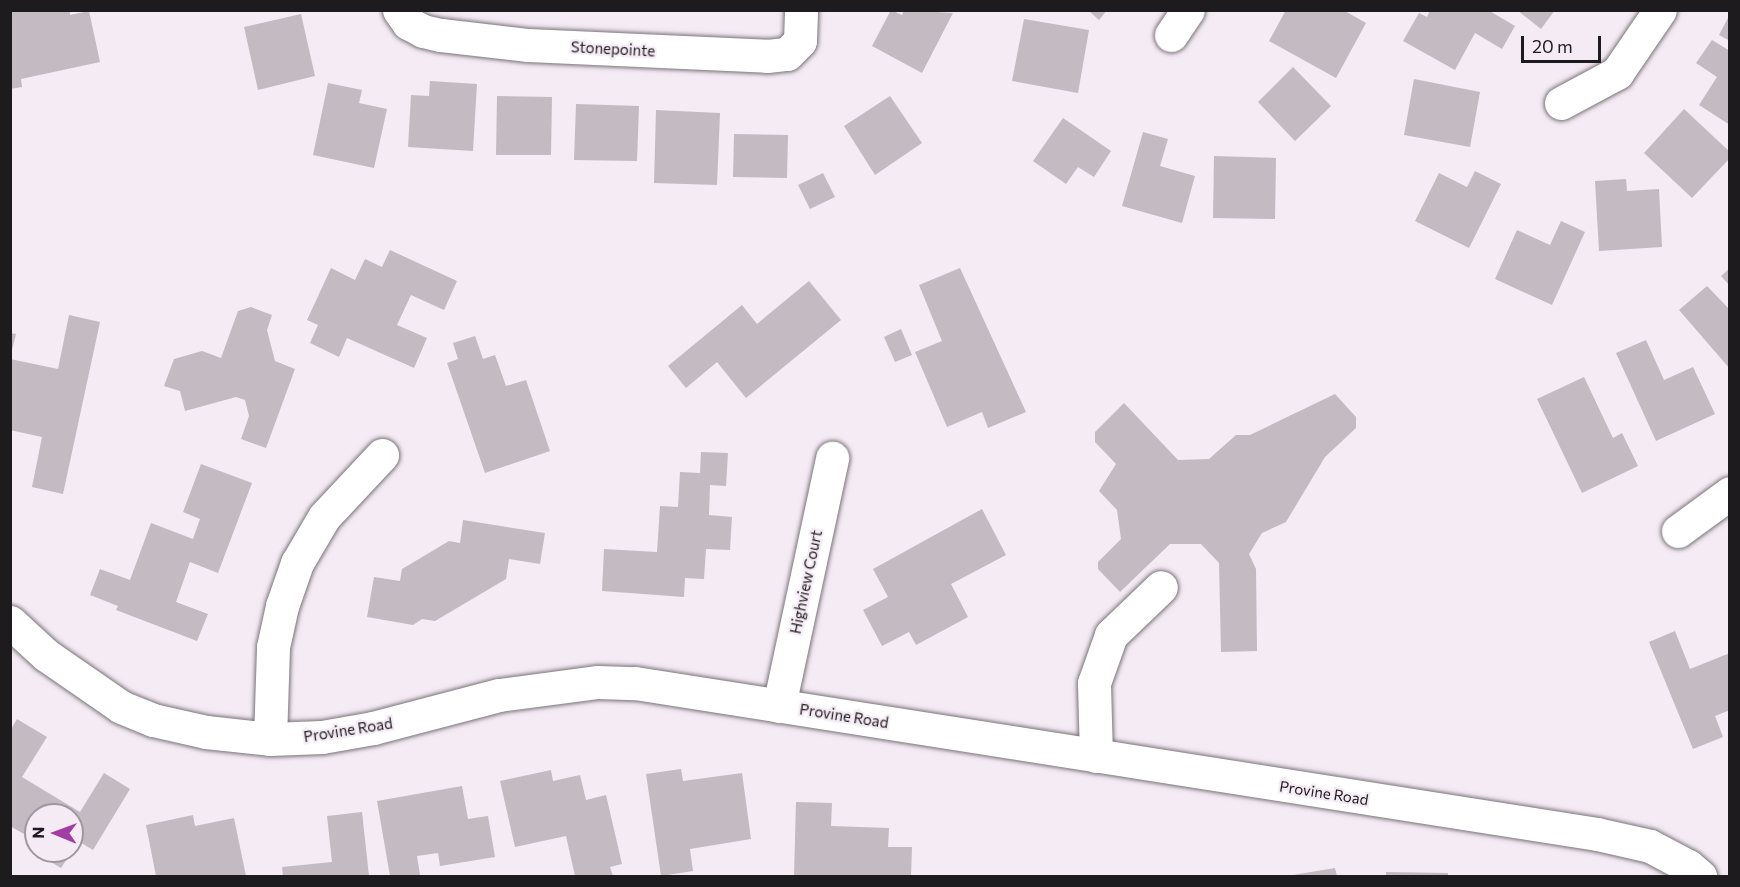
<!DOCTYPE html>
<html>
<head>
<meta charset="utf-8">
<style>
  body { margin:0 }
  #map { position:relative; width:1740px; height:887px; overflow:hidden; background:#f4ebf4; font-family:Commissioner,sans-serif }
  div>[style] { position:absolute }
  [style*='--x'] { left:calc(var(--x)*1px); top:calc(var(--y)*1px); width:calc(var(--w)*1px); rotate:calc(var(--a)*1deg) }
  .building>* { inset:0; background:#c3bac2 }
  .roads { filter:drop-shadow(0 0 2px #7b737a) drop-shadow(0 0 2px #7b737a) }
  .minor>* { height:33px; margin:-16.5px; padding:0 16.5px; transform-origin:16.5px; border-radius:16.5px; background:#fff }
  span { translate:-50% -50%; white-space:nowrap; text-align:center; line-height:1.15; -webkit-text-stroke:4.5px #f4ebf4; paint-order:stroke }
  .street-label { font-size:15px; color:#1e1b1e }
  .frame { position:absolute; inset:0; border:12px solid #1e1b1e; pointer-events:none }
  .north { position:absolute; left:24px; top:803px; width:60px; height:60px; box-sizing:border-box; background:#f4ebf4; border:2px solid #9e989e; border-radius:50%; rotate:271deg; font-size:16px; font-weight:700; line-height:24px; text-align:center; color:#1e1b1e }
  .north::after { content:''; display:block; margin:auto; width:21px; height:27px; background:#a23da2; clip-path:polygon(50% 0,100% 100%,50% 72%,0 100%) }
  .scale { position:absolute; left:1521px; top:36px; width:80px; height:27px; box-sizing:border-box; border:3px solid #1e1b1e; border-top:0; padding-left:8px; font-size:18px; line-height:21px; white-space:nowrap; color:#1e1b1e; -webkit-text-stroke:4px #f4ebf4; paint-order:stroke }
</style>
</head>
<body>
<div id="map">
  <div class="building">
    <i style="clip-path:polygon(10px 10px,70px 10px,70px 15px,89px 11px,100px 62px,21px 79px,22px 87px,10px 89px)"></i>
    <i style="clip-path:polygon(891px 10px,902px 15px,904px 10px,953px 13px,922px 73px,872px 46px)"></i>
    <i style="clip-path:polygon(1088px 10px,1107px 10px,1099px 20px)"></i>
    <i style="clip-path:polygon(1286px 10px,1343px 10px,1366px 23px,1336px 78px,1269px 41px)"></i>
    <i style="clip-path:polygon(1430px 10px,1488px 10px,1515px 26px,1502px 49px,1475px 33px,1455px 70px,1403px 41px,1419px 13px,1427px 17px)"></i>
    <i style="clip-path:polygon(1517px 10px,1555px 10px,1541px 29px)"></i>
    <i style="clip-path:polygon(301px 14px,315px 76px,258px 90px,244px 27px)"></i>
    <i style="clip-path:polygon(1730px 14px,1730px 41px,1719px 35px)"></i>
    <i style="clip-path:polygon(1024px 19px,1089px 30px,1078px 93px,1012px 81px)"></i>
    <i style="clip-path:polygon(1712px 40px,1730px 51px,1730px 125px,1699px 105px,1717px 77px,1696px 63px)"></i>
    <i style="clip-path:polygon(1293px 67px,1331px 106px,1295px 141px,1258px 102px)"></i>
    <i style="clip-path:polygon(1414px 79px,1480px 92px,1470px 147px,1404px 135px)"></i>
    <i style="clip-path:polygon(430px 81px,477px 84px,473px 151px,408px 147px,411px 95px,429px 96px)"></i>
    <i style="clip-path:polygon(328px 83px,362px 90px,359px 103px,387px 109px,374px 168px,313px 155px)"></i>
    <i style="clip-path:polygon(497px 96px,552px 97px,551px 155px,496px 155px)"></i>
    <i style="clip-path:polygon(890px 96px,922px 143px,875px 175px,844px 126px)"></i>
    <i style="clip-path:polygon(576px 104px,639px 106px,637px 161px,574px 160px)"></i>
    <i style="clip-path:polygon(1684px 109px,1730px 152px,1730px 158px,1692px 198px,1644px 153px)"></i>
    <i style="clip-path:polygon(656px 110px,720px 113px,717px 185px,654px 183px)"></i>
    <i style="clip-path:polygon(1063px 118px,1111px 151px,1094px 177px,1078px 167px,1066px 184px,1033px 161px)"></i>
    <i style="clip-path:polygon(1143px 132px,1168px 139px,1160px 166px,1195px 176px,1182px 223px,1122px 206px)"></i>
    <i style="clip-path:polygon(734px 134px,788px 135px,787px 178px,733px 177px)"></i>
    <i style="clip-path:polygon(1214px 156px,1276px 158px,1275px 219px,1213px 218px)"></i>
    <i style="clip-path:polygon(1475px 171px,1501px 184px,1469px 248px,1415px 221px,1439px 173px,1467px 187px)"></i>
    <i style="clip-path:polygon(823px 173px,835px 197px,810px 209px,798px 185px)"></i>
    <i style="clip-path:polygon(1626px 179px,1627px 191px,1659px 189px,1662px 247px,1599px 251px,1595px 181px)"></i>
    <i style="clip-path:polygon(1561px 221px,1585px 232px,1552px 305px,1495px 279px,1517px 230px,1550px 245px)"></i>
    <i style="clip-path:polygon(390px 250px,457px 281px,444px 310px,411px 295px,397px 325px,427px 338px,414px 368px,347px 338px,339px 357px,310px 343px,318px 325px,307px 320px,331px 268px,355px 280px,365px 259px,382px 267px)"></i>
    <i style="clip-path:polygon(960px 268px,1026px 412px,988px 428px,982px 412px,947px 427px,915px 352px,942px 341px,919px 285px)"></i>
    <i style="clip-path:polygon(1730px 268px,1730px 286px,1721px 276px)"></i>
    <i style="clip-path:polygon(809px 281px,841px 320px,746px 398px,717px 362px,686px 388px,668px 366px,742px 305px,757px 324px)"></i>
    <i style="clip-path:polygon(1707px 286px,1730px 310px,1730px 369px,1679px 310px)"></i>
    <i style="clip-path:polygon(251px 307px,272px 315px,267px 330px,275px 361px,295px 369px,266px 448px,241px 439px,249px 416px,245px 400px,236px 397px,185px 411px,180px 391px,164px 386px,174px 359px,202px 351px,221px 358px,238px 311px)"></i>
    <i style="clip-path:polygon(69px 315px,100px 322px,63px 494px,32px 487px,42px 437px,10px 430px,10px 359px,58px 369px)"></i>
    <i style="clip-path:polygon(901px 329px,912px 355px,895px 362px,884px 337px)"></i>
    <i style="clip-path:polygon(10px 333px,16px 334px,11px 354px,10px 354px)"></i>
    <i style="clip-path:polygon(475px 336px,483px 359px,495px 355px,506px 386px,526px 380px,550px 451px,485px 473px,447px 363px,458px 359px,453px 343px)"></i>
    <i style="clip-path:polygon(1646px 340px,1664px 380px,1693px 367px,1715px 414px,1656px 441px,1616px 353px)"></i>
    <i style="clip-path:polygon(1584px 377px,1613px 438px,1622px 433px,1638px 466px,1582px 493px,1537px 399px)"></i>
    <i style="clip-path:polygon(1335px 394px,1356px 417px,1356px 428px,1325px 457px,1286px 522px,1262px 533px,1249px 554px,1256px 569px,1257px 651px,1221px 652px,1219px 563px,1201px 544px,1170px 544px,1120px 592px,1098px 569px,1098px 562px,1121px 539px,1117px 510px,1099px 491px,1116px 464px,1095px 442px,1095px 432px,1124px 403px,1178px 460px,1209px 459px,1236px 435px,1250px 435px)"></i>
    <i style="clip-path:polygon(701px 452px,728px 453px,726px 486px,710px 485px,709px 515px,732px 517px,730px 550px,706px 549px,704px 579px,685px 578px,684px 597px,602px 591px,604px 549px,657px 552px,660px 506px,678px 507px,680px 472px,700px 473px)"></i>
    <i style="clip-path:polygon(201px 464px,252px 483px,218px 573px,190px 562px,176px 602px,208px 614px,197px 641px,116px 610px,118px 606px,90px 595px,100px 569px,130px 580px,151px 523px,193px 539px,200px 519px,183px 512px)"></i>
    <i style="clip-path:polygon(982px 509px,1006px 555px,951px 584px,968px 617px,916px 645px,909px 632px,882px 646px,863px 610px,888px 597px,873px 569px)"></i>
    <i style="clip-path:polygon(463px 520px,545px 533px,540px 564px,509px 559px,506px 579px,435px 621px,422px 619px,413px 625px,367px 617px,374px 577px,400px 581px,402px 569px,449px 541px,460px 543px)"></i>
    <i style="clip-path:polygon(1675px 631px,1690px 669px,1730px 653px,1730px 710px,1715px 716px,1723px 737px,1693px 749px,1649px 642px)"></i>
    <i style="clip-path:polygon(17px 719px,47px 737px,22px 777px,80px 812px,104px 773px,130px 789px,93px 850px,78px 841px,72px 850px,72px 815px,36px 815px,36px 841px,10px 826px,10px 731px)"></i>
    <i style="clip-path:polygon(681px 769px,683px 781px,742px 773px,751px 839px,690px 849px,693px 871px,661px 876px,646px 774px)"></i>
    <i style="clip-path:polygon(551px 770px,553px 781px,580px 775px,586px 800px,606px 795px,622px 864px,610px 867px,613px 876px,575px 876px,566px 836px,515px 847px,500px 781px)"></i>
    <i style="clip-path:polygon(462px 786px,468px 819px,488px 816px,495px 857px,440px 866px,438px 853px,417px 856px,420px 875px,390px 876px,377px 801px)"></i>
    <i style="clip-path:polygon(796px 802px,832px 803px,831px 826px,889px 828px,888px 847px,912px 847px,911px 876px,794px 876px)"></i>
    <i style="clip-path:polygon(362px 812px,369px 876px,283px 876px,282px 867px,332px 862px,327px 816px)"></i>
    <i style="clip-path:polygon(193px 815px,195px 826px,234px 818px,246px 876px,156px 876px,146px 825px)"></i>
    <i style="clip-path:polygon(44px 851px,72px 851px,61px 868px,41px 856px)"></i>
    <i style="clip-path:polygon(1335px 868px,1337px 876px,1293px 876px,1293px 875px)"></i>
    <i style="clip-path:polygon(1386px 872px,1448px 873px,1448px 876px,1386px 876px)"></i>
  </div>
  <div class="roads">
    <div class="minor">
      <i style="--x:399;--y:10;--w:16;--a:55"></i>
      <i style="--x:408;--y:23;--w:17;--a:28"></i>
      <i style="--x:423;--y:31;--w:18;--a:13"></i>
      <i style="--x:441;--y:35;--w:88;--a:6.6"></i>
      <i style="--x:528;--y:45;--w:239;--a:2.6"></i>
      <i style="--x:767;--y:56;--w:20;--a:-6"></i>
      <i style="--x:787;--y:54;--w:18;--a:-45"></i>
      <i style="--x:800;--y:41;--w:31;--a:-88"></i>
      <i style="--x:1171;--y:35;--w:30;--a:-56"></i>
      <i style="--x:1561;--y:103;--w:64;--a:-28.2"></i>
      <i style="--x:1617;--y:73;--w:76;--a:-55.7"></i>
      <i style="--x:1678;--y:531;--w:64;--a:-36.2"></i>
      <i style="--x:10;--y:622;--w:49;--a:42.5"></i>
      <i style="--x:46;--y:655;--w:91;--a:34.7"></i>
      <i style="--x:121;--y:707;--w:35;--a:22"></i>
      <i style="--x:153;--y:720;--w:54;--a:12.8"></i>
      <i style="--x:206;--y:732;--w:64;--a:6.2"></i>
      <i style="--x:270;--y:739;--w:52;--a:-2.2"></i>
      <i style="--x:322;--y:737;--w:52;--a:-10"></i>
      <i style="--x:373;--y:728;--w:130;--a:-14.7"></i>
      <i style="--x:499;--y:695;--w:100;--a:-7.5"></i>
      <i style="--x:598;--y:682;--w:37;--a:2"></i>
      <i style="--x:635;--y:683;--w:974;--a:8.92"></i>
      <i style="--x:1597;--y:834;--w:54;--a:12.8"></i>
      <i style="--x:1650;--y:846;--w:43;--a:27.8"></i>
      <i style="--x:1688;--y:866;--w:16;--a:40"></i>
      <i style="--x:779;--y:706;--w:254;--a:-77.9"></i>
      <i style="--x:270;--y:739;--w:92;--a:-88.1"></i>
      <i style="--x:273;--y:647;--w:42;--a:-77.6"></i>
      <i style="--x:282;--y:606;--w:46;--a:-70.8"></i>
      <i style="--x:297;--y:563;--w:53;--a:-59.6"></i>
      <i style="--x:324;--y:517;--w:85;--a:-46.9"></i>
      <i style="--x:1096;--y:756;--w:73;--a:-91.6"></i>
      <i style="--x:1094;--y:683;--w:51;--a:-70.5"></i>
      <i style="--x:1111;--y:635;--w:69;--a:-43.8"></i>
    </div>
  </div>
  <div class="street-label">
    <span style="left:613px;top:49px;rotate:3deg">Stonepointe</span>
    <span style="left:806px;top:582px;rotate:-78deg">Highview Court</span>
    <span style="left:844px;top:716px;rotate:9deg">Provine Road</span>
    <span style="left:348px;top:730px;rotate:-9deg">Provine Road</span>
    <span style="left:1324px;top:793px;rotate:9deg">Provine Road</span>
  </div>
  <div class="frame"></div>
  <div class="north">N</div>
  <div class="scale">20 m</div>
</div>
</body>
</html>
